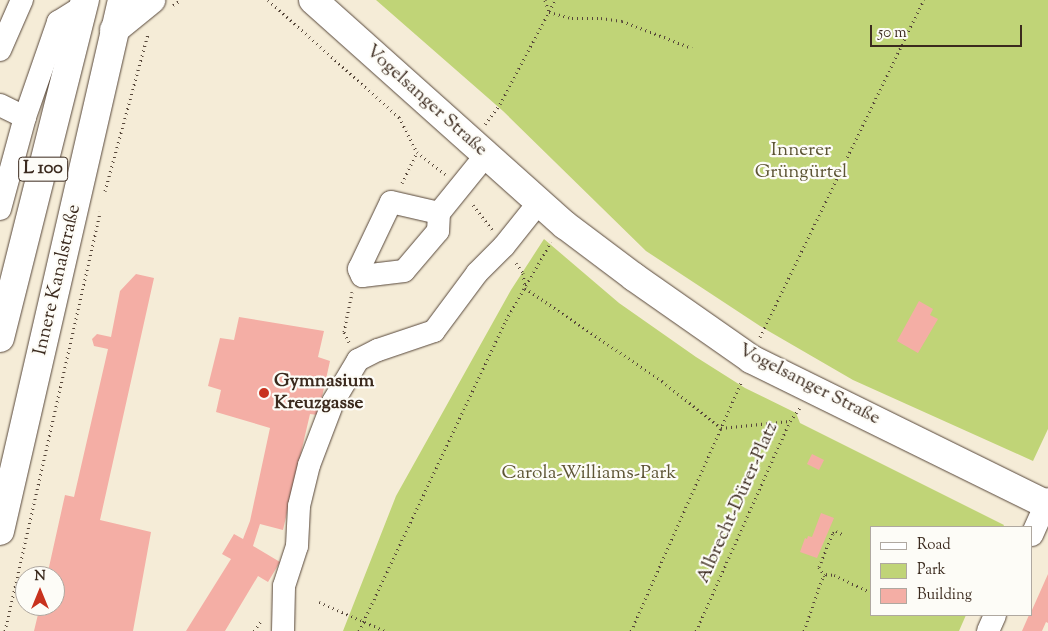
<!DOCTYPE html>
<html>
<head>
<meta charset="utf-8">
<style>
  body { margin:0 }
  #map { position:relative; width:1048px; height:631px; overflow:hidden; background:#f5ecd7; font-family:"Sorts Mill Goudy",serif }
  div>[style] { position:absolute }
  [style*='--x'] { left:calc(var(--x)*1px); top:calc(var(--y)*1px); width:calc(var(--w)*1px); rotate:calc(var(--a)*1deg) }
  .green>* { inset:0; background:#c0d477 }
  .building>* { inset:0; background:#f4aea5 }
  .path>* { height:3px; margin-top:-1.5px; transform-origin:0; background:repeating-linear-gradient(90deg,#57473a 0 1px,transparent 0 5px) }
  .roads { filter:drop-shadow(0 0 1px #57473a) drop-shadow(0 0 1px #57473a) }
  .minor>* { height:22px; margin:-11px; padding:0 11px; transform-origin:11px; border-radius:11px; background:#fff }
  .major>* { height:28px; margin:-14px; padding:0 14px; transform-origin:14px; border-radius:14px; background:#fff }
  .dots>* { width:14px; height:14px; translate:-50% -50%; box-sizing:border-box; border:2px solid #fdfcf7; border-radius:50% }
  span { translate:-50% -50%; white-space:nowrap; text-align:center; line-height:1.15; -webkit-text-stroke:4.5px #fdfcf7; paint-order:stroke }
  .shield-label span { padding:1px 4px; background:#fdfcf7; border:1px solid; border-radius:4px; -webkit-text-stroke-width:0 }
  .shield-label { font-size:18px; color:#3b2a1e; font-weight:700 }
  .street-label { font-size:19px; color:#3b2a1e }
  .park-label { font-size:19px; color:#5c5434 }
  .poi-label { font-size:19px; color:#3b2a1e; font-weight:700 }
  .left { translate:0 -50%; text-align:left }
  .legend { position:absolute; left:870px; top:526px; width:162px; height:90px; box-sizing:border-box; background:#fdfcf7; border:1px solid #afa8a0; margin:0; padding:6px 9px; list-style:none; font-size:15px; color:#3b2a1e }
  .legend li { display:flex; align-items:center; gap:10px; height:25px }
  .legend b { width:25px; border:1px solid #afa8a0 }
  .north { position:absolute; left:15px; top:566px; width:50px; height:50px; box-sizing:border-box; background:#fdfcf7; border:1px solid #afa8a0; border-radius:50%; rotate:0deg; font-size:14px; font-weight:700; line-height:20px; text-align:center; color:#3b2a1e }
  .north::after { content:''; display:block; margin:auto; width:18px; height:22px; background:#c8321e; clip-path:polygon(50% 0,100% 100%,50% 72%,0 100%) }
  .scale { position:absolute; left:870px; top:25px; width:152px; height:22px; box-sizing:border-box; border:2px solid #3b2a1e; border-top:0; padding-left:6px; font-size:15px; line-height:18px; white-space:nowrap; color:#3b2a1e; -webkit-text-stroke:4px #fdfcf7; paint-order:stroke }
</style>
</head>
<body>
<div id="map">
  <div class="green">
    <i style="clip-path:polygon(376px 0,1048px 0,1048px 429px,1033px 461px,853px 380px,760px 326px,646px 251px,503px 111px)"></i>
    <i style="clip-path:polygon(544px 239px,619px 303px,696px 357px,745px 388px,796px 413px,800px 423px,1004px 525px,1003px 527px,872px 527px,872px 615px,966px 615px,959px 631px,343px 631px,396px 496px,511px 290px)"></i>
  </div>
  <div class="building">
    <i style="clip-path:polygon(136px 274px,154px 278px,100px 520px,151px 532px,133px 631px,34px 631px,40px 606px,55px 606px,55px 576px,47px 576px,65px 495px,74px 497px,108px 349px,94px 346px,92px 339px,97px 334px,111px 337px,120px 291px)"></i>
    <i style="clip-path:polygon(919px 301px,933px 309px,930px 315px,938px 319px,918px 353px,897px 341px)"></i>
    <i style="clip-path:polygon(239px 317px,324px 331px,318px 357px,330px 361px,318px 415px,310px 414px,283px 530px,260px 524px,253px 546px,280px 562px,268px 582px,258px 576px,225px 631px,186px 631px,231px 559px,222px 554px,234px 534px,243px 539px,250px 521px,270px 428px,216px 412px,221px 390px,208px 386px,220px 338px,234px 340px)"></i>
    <i style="clip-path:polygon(812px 454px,824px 460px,819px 470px,807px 464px)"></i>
    <i style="clip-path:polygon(821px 513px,834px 518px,817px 558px,800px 552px,805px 538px,807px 539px,808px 536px,812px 537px)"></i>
    <i style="clip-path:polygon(1048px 574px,1048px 623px,1046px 622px,1042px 631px,1022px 631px,1029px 615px,1032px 615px,1032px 610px)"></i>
  </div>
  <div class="path">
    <i style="--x:268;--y:0;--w:176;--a:41.8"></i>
    <i style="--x:399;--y:117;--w:39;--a:63"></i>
    <i style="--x:417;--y:152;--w:36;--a:38"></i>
    <i style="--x:545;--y:0;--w:13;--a:72"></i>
    <i style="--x:549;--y:12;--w:24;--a:15"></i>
    <i style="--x:572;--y:18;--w:29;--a:0"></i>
    <i style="--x:601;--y:18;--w:21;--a:8"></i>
    <i style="--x:622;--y:21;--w:75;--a:21.1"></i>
    <i style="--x:173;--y:5;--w:9;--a:-32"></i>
    <i style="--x:485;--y:124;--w:25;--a:-53"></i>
    <i style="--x:500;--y:104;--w:118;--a:-62.1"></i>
    <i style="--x:402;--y:183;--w:34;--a:-64"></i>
    <i style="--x:105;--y:191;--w:163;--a:-74.7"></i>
    <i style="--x:473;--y:205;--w:31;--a:52"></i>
    <i style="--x:516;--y:263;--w:12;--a:55"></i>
    <i style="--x:523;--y:273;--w:15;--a:82"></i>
    <i style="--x:525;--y:288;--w:166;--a:34.2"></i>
    <i style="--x:662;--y:381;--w:75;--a:38.5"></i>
    <i style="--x:721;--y:428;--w:69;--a:-5.8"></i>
    <i style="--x:760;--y:337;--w:375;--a:-64.1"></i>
    <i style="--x:349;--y:342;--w:11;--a:-117"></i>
    <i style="--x:344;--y:332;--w:41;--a:-78.7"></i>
    <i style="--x:825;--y:576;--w:11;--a:-124"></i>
    <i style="--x:819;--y:567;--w:37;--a:-68"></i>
    <i style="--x:833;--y:533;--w:4;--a:-34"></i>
    <i style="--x:836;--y:531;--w:7;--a:27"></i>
    <i style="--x:319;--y:602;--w:72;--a:23.7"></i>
    <i style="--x:5;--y:631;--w:430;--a:-77.2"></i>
    <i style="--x:254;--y:631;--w:14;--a:-56"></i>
    <i style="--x:359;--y:631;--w:344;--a:-64.7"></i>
    <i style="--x:506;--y:320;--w:90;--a:-60"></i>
    <i style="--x:631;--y:631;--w:274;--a:-66.1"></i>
    <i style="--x:696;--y:631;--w:230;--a:-65.9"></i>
    <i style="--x:790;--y:421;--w:17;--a:-54"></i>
    <i style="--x:804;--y:631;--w:55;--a:-70.9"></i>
    <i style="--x:822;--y:579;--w:6;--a:-51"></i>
    <i style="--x:826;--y:574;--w:8;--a:7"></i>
    <i style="--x:834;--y:575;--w:42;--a:25.3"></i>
  </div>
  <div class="roads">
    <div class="minor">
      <i style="--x:0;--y:50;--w:55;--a:-66.3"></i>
      <i style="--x:0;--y:105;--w:28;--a:26"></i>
      <i style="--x:0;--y:209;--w:95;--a:-74.8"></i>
      <i style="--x:25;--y:117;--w:101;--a:-70.8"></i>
      <i style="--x:58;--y:22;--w:31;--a:-32"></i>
      <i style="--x:439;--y:213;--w:18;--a:93"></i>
      <i style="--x:438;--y:231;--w:52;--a:130.4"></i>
      <i style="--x:404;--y:271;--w:42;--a:173.2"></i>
      <i style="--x:362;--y:276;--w:8;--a:-113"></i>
      <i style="--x:359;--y:269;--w:74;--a:-64.5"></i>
      <i style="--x:391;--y:202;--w:49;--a:12.9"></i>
      <i style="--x:439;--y:213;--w:75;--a:-51"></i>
      <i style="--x:1032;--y:535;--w:39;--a:-66"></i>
      <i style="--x:283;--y:631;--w:45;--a:-88.7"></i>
      <i style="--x:284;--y:586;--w:42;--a:-72"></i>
      <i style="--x:297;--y:546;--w:40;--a:-87.1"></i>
      <i style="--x:299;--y:506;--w:42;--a:-76.3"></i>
      <i style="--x:309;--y:465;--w:67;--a:-69.1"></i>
      <i style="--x:333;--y:402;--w:49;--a:-59.2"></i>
      <i style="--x:358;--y:360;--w:22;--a:-27"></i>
      <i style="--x:378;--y:350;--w:59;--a:-18.7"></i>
      <i style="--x:434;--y:331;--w:72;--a:-53.4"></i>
      <i style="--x:477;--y:273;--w:38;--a:-45"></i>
      <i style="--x:504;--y:246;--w:58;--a:-51.3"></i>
      <i style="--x:988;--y:631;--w:17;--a:-66"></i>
    </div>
    <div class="major">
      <i style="--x:313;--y:0;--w:338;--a:41.8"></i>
      <i style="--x:565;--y:225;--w:86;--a:37"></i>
      <i style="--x:634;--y:277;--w:143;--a:35"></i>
      <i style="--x:751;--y:359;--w:331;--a:26.2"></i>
      <i style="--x:114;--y:30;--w:48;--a:-39"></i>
      <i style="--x:0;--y:338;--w:349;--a:-75.9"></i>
      <i style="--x:0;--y:531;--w:545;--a:-77.06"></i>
    </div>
  </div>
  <div class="dots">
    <i style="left:264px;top:393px;background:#c8321e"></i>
  </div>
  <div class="shield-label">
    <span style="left:43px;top:169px">L 100</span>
  </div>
  <div class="street-label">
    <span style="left:426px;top:101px;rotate:42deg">Vogelsanger Straße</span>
    <span style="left:58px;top:280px;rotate:-77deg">Innere Kanalstraße</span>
    <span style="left:809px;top:385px;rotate:27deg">Vogelsanger Straße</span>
    <span style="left:738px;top:503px;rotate:-66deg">Albrecht-Dürer-Platz</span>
  </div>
  <div class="park-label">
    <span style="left:801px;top:162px">Innerer<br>Grüngürtel</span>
    <span style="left:589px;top:474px">Carola-Williams-Park</span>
  </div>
  <div class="poi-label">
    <span class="left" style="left:274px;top:393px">Gymnasium<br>Kreuzgasse</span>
  </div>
  <ul class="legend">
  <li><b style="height:6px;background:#fff"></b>Road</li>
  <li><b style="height:14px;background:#c0d477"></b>Park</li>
  <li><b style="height:14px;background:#f4aea5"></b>Building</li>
  </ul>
  <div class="north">N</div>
  <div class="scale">50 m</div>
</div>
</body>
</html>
